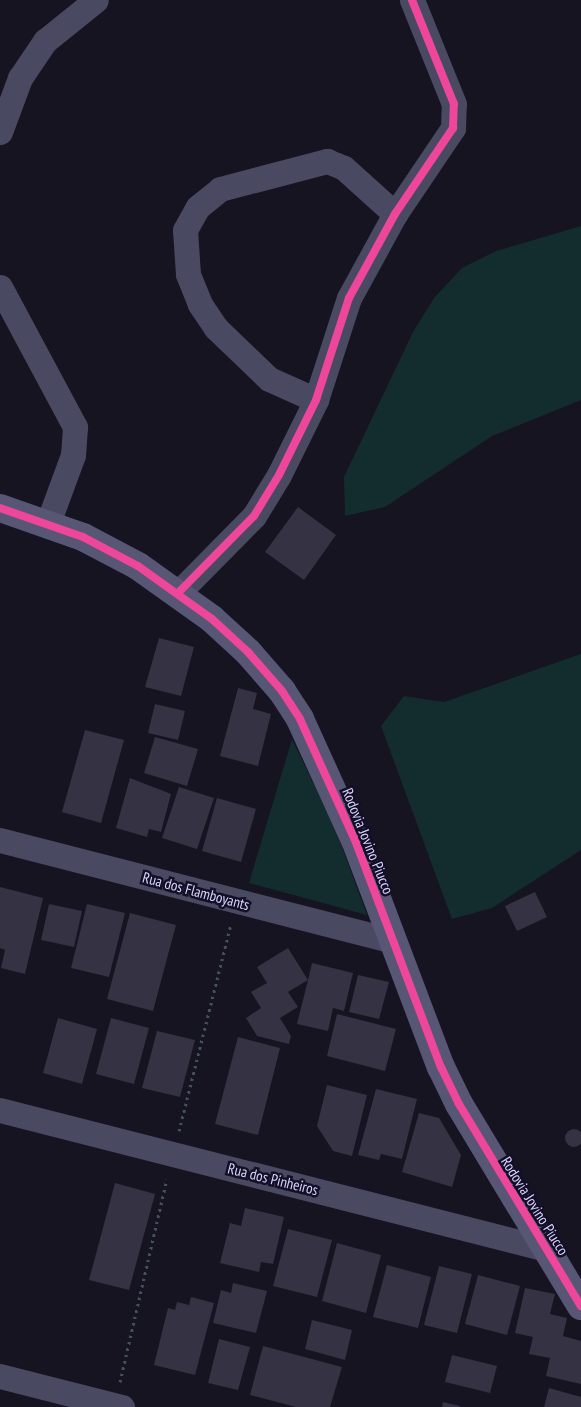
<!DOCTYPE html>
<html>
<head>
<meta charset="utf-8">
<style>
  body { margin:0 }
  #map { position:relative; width:581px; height:1407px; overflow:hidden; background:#161421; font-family:"PT Sans Narrow",sans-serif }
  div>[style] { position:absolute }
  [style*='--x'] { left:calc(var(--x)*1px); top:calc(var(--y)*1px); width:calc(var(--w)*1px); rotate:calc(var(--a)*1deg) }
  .green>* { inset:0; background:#132c2d }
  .building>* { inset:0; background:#343243 }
  .round { border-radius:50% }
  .path>* { height:3px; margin-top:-1.5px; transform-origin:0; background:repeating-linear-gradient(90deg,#44505f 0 2.5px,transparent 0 6.5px) }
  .street>* { height:25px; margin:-12.5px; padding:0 12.5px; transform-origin:12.5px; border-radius:12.5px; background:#4a4962 }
  .secondary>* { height:28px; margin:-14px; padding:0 14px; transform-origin:14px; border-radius:14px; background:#575674 }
  .cycleway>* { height:8px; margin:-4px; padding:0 4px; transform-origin:4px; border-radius:4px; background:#ed469a }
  span { translate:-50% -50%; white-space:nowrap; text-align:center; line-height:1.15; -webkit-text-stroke:5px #130f26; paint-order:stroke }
  .street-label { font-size:15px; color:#d9d4ff }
</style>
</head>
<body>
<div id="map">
  <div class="green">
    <i style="clip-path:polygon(581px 226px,581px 400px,492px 436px,385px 507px,345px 516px,344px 477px,413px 332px,434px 298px,462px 268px,496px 251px)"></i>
    <i style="clip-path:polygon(581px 654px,581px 850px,492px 908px,452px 919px,381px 726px,404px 696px,444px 702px)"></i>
    <i style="clip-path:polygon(292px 739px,335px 828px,367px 915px,249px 883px)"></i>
  </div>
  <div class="building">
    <i style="clip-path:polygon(298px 507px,336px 535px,304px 580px,265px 552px)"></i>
    <i style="clip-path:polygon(159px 638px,194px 647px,181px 696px,145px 687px)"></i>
    <i style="clip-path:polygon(238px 688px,257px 693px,253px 709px,271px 714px,258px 766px,220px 756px)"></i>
    <i style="clip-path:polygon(155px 704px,185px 711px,178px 740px,148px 733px)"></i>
    <i style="clip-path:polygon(85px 730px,124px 740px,101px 823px,62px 812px)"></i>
    <i style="clip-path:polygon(155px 737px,198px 749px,187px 786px,144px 773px)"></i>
    <i style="clip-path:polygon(130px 778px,171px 794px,161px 832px,149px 829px,147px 837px,116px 828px)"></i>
    <i style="clip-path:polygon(179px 787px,214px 798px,197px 849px,162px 838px)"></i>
    <i style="clip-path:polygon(217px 798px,256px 809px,241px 862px,202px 851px)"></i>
    <i style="clip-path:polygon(0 887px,43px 898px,25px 974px,1px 968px,5px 950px,0 948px)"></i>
    <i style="clip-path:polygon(535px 892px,547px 917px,517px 931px,505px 906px)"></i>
    <i style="clip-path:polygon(49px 904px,82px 911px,74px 947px,41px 940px)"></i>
    <i style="clip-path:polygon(87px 904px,125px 913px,109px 977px,71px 968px)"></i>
    <i style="clip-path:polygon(130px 913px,176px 925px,153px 1011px,107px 999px)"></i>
    <i style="clip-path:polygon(288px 948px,308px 980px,312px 963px,353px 973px,344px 1011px,333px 1008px,328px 1031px,297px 1024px,308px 980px,288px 992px,298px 1007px,280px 1018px,291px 1036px,289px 1044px,257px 1036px,246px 1018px,261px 1008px,251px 992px,267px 983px,257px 967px)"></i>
    <i style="clip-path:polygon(358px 975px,389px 982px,379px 1019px,349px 1012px)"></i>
    <i style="clip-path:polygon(337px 1014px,396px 1029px,385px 1071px,327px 1056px)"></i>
    <i style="clip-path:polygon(58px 1018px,97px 1029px,82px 1084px,43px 1073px)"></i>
    <i style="clip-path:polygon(111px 1018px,149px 1028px,134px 1084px,96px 1074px)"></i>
    <i style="clip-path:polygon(157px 1031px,195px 1040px,180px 1097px,142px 1088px)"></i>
    <i style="clip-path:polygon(238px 1037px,280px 1048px,258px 1135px,215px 1124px)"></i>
    <i style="clip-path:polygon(327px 1085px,367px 1095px,352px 1156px,333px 1151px,317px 1126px)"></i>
    <i style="clip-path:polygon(376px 1089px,417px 1099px,402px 1159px,381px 1154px,379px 1160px,358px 1155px)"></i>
    <i style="clip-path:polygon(419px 1113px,439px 1118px,461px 1155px,452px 1187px,402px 1172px)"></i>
    <i class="round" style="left:565px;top:1129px;width:18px;height:18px"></i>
    <i style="clip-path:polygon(115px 1183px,155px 1194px,129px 1290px,89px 1280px)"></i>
    <i style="clip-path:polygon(245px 1208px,284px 1217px,273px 1264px,261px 1262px,259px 1272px,220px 1263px,230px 1223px,241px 1226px)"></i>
    <i style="clip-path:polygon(288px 1229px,332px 1240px,317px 1297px,273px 1286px)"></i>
    <i style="clip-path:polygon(337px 1243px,381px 1255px,366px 1313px,322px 1301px)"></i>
    <i style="clip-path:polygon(387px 1265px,431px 1277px,418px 1328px,373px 1317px)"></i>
    <i style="clip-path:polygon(439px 1266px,472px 1274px,457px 1333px,424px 1325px)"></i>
    <i style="clip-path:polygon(478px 1275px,520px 1286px,507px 1335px,465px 1324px)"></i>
    <i style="clip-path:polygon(233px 1283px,267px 1291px,256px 1333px,213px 1323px,221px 1290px,231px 1293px)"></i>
    <i style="clip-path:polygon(525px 1288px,555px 1294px,550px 1314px,567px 1318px,563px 1336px,581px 1341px,581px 1384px,546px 1376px,550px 1358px,529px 1354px,533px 1337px,515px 1333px)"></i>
    <i style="clip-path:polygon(191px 1297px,214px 1303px,195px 1375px,154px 1365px,168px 1308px,175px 1310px,177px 1302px,189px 1305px)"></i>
    <i style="clip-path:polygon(312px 1320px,352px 1330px,345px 1360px,305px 1349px)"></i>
    <i style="clip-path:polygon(219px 1339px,250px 1347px,238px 1390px,208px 1383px)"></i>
    <i style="clip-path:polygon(263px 1346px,342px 1367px,330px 1407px,296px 1407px,250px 1395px)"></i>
    <i style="clip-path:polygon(452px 1355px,497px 1366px,490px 1393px,445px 1382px)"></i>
    <i style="clip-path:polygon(549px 1388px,581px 1397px,581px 1407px,544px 1407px)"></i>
    <i style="clip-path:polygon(443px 1402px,460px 1406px,460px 1407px,442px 1407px)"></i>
  </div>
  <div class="path">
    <i style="--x:179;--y:1131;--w:213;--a:-75.9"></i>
    <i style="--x:120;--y:1382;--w:208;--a:-77"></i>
  </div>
  <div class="street">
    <i style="--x:0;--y:132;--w:58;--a:-69.7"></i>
    <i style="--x:20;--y:78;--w:45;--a:-56"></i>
    <i style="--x:45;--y:41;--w:65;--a:-38.8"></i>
    <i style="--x:0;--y:287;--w:159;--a:61.8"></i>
    <i style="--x:75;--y:427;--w:28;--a:94"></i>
    <i style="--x:73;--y:455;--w:72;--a:110.2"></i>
    <i style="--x:316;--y:400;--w:51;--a:-155.9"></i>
    <i style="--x:269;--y:379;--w:74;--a:-136.1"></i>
    <i style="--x:216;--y:328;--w:29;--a:-124"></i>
    <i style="--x:200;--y:304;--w:32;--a:-112"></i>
    <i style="--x:188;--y:274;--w:44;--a:-93.9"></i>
    <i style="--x:185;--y:230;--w:26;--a:-61"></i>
    <i style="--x:198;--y:207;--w:28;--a:-39"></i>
    <i style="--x:220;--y:189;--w:111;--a:-14.7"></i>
    <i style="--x:327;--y:161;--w:18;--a:22"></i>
    <i style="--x:344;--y:168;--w:69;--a:42"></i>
    <i style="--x:178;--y:593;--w:108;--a:-45.4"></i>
    <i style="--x:254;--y:516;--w:48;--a:-58.6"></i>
    <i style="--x:279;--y:475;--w:84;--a:-63.7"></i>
    <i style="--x:316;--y:400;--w:107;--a:-72.1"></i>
    <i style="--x:349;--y:298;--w:96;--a:-61.3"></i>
    <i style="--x:395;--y:214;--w:104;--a:-56"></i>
    <i style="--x:453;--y:128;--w:24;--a:-88"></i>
    <i style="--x:454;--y:104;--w:112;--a:-112"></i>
    <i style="--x:0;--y:840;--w:405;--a:14.4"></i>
    <i style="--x:0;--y:1110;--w:563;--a:14.28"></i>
    <i style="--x:0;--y:1376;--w:126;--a:14.3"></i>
  </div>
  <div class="secondary">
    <i style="--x:0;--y:508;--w:88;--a:19.3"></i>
    <i style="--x:83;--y:537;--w:62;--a:27.8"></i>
    <i style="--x:138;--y:566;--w:91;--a:35.6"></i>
    <i style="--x:212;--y:619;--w:49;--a:42.5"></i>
    <i style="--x:248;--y:652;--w:52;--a:48.9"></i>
    <i style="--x:282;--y:691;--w:33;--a:57"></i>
    <i style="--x:300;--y:719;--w:133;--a:65.6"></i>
    <i style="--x:355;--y:840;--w:243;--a:69.3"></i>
    <i style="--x:441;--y:1067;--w:41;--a:64.1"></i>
    <i style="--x:459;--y:1104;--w:236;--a:58.9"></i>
  </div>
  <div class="cycleway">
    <i style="--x:0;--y:508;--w:88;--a:19.3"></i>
    <i style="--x:83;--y:537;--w:62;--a:27.8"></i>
    <i style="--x:138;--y:566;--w:91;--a:35.6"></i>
    <i style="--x:212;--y:619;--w:49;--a:42.5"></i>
    <i style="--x:248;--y:652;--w:52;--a:48.9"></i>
    <i style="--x:282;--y:691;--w:33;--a:57"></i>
    <i style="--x:300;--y:719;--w:133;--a:65.6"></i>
    <i style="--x:355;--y:840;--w:243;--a:69.3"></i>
    <i style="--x:441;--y:1067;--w:41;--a:64.1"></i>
    <i style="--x:459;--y:1104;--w:236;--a:58.9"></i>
    <i style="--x:178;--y:593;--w:108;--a:-45.4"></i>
    <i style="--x:254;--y:516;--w:48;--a:-58.6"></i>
    <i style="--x:279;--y:475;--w:84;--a:-63.7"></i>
    <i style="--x:316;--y:400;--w:107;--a:-72.1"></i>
    <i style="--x:349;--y:298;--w:96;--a:-61.3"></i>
    <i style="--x:395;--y:214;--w:104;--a:-56"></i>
    <i style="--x:453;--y:128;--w:24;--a:-88"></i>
    <i style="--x:454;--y:104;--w:112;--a:-112"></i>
  </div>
  <div class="street-label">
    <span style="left:368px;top:841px;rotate:68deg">Rodovia Jovino Piucco</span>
    <span style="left:196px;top:891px;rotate:15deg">Rua dos Flamboyants</span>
    <span style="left:273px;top:1179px;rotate:14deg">Rua dos Pinheiros</span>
    <span style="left:535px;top:1206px;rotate:58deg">Rodovia Jovino Piucco</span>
  </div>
</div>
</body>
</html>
